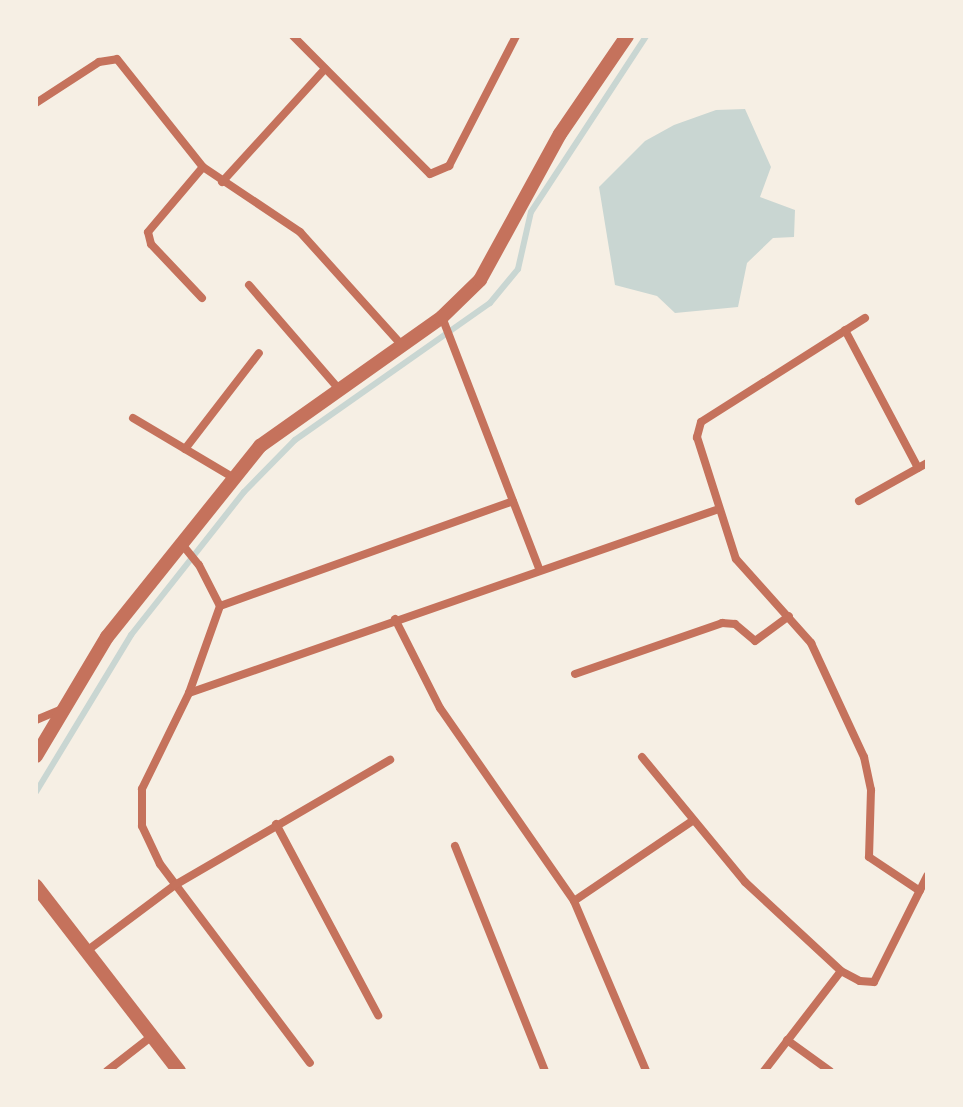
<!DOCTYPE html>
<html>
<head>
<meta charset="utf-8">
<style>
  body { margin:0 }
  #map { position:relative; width:963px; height:1107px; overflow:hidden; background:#f6efe4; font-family:Raleway,sans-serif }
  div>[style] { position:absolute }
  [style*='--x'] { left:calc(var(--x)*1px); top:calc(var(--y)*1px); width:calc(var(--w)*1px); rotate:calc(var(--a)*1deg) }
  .water>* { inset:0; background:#c9d6d2 }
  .stream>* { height:6px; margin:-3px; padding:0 3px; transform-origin:3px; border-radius:3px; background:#c9d6d2 }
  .minor>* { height:8px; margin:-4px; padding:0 4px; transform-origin:4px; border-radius:4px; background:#c5725c }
  .tertiary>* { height:14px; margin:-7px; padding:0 7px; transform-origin:7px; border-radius:7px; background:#c5725c }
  span { translate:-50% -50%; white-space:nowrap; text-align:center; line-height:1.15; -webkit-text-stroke:6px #f6efe4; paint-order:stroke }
  .frame { position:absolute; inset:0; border:38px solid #f6efe4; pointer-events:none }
</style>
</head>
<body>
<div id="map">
  <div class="water">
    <i style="clip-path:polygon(745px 109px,771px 167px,760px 197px,795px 210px,794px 237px,773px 238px,747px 263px,738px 307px,675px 313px,657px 296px,615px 285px,599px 187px,645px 141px,674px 125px,716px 110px)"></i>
  </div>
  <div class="stream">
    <i style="--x:36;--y:792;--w:184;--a:-58.8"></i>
    <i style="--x:131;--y:635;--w:182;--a:-51.7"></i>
    <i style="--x:244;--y:492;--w:73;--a:-45.6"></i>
    <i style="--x:295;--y:440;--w:238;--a:-35.1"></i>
    <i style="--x:490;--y:303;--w:44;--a:-50.5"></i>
    <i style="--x:518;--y:269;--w:58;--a:-77.2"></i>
    <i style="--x:531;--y:212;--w:210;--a:-56.8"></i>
  </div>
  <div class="minor">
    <i style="--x:293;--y:36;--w:194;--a:45.2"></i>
    <i style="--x:430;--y:174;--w:21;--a:-23"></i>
    <i style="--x:449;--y:166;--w:146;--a:-62.7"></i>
    <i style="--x:36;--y:103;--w:75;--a:-33.1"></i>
    <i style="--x:99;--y:62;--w:18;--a:-9"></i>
    <i style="--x:117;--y:59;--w:138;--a:51.5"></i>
    <i style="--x:203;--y:167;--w:117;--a:33.8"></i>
    <i style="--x:300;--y:232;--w:151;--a:48"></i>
    <i style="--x:222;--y:182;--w:153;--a:-47.7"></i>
    <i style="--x:249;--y:285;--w:136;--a:49.2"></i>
    <i style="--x:202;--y:298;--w:74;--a:-133.4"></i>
    <i style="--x:151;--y:244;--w:12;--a:-104"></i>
    <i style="--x:148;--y:232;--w:85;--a:-49.8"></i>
    <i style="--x:442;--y:317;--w:270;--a:68.9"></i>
    <i style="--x:865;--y:318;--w:194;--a:147.6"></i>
    <i style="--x:701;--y:422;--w:16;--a:105"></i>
    <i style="--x:697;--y:437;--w:128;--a:72.3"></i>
    <i style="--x:736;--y:559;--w:113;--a:48.2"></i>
    <i style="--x:811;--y:643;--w:126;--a:65.1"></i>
    <i style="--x:864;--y:757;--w:34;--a:78"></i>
    <i style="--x:871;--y:790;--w:67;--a:91.7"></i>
    <i style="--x:869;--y:857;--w:61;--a:33.7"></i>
    <i style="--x:845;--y:330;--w:156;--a:62.1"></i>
    <i style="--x:133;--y:418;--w:117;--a:30.7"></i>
    <i style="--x:185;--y:449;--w:121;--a:-52.4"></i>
    <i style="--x:859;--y:501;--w:78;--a:-29.2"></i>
    <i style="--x:181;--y:543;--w:28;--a:51"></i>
    <i style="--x:199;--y:565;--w:46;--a:62.9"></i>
    <i style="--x:220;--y:606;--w:92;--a:109.6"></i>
    <i style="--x:189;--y:693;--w:107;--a:116.1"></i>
    <i style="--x:142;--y:789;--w:37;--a:90"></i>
    <i style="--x:142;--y:826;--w:42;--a:64.7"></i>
    <i style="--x:160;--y:864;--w:249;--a:53"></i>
    <i style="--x:220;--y:606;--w:311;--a:-19.7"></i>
    <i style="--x:395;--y:619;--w:100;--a:63.2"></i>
    <i style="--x:440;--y:708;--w:235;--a:55.2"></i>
    <i style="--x:574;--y:901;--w:185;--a:67"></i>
    <i style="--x:575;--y:674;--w:156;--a:-19.1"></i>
    <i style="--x:722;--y:623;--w:13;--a:4"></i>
    <i style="--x:735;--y:624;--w:26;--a:40"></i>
    <i style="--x:755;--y:641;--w:42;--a:-36.3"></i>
    <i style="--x:189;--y:693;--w:561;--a:-19.15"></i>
    <i style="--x:36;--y:720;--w:26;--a:-23"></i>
    <i style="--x:642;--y:757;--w:162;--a:50.5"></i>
    <i style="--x:745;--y:882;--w:131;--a:42.8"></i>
    <i style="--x:276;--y:824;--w:217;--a:61.9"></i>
    <i style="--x:455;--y:846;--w:242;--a:68.2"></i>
    <i style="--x:574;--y:901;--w:143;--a:-34.1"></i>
    <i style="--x:88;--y:950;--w:109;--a:-36.8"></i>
    <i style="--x:175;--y:885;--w:249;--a:-30.2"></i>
    <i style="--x:787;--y:1040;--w:53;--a:35.8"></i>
    <i style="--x:107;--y:1071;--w:57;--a:-37.9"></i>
    <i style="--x:764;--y:1071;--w:126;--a:-52.4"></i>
    <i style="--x:841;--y:971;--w:21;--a:28"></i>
    <i style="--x:860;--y:981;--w:14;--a:4"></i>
    <i style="--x:874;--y:982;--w:119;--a:-63.4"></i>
  </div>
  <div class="tertiary">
    <i style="--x:36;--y:756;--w:139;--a:-59.2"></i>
    <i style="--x:107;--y:637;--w:245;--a:-51.3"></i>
    <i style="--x:260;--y:446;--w:223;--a:-35.3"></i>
    <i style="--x:442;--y:317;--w:53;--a:-44.2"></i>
    <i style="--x:480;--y:280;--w:166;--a:-61.3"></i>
    <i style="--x:560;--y:134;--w:119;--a:-55.6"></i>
    <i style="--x:36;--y:886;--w:234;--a:52.3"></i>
  </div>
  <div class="frame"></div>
</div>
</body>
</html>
